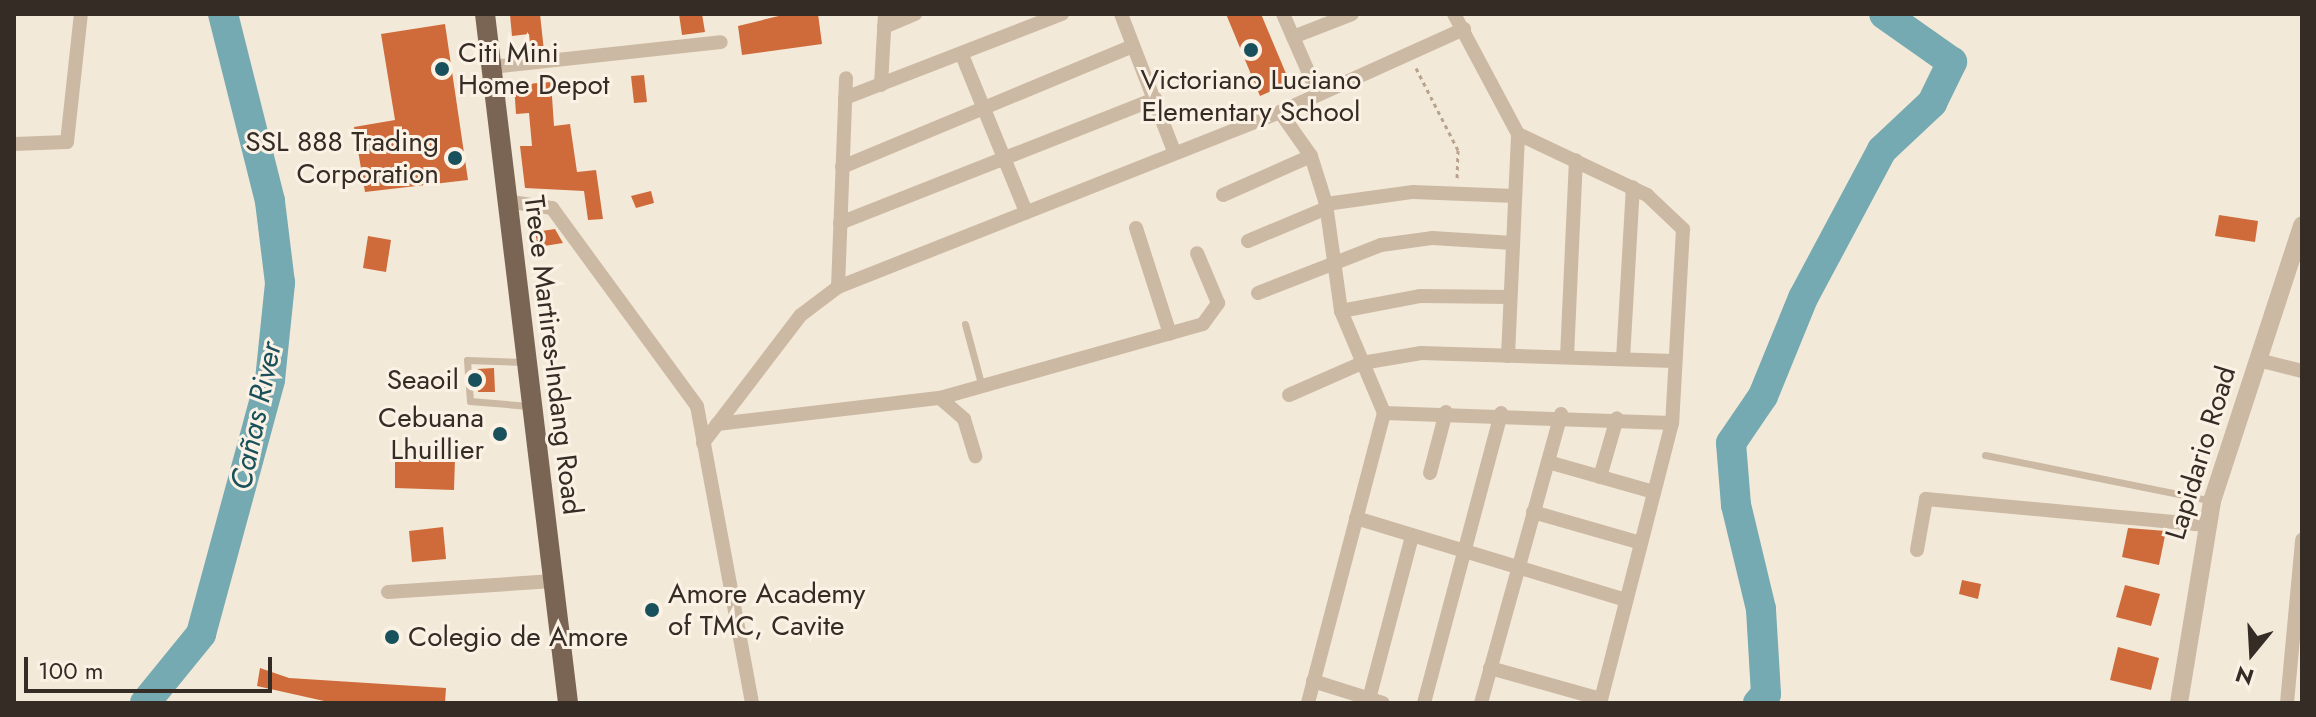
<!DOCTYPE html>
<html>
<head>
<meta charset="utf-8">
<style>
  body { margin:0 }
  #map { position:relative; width:2316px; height:717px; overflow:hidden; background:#f3e9d8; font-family:Jost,sans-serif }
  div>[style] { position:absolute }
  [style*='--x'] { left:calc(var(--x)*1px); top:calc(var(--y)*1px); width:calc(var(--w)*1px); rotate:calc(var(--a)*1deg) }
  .river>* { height:30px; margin:-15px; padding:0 15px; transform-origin:15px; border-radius:15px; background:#75aab2 }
  .building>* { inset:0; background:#cf6b3a }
  .path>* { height:3px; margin-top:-1.5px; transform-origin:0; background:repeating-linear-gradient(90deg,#b8a38d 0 4px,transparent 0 8px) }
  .service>* { height:7px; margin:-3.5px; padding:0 3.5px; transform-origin:3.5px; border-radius:3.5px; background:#ccb9a3 }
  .minor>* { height:14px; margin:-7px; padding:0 7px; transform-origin:7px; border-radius:7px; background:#ccb9a3 }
  .tertiary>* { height:18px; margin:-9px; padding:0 9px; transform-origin:9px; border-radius:9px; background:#ccb9a3 }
  .primary>* { height:20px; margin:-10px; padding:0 10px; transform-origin:10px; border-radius:10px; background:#7a6555 }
  .dots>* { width:22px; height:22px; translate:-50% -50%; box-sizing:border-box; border:4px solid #fbf2e5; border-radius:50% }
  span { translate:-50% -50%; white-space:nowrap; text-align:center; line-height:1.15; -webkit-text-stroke:6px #fbf2e5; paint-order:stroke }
  .poi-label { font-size:28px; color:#362c26 }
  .left { translate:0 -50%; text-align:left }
  .right { translate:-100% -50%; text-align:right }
  .street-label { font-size:28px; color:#362c26 }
  .water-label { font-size:30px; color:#18515b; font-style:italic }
  .frame { position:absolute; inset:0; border:16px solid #362c26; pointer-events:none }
  .north { position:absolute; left:2212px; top:613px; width:80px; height:80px; -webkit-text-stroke:6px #fbf2e5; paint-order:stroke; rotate:198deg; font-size:22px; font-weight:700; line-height:32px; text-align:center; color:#362c26 }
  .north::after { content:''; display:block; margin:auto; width:28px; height:36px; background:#362c26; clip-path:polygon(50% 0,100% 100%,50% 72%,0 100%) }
  .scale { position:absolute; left:24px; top:657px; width:248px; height:36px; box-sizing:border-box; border:4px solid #362c26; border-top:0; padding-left:10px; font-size:24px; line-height:28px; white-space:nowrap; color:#362c26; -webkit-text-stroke:6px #fbf2e5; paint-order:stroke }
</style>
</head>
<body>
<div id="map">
  <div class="river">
    <i style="--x:145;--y:703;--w:89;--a:-50.9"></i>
    <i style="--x:201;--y:634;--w:263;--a:-74.8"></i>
    <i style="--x:270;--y:380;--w:98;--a:-84.1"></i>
    <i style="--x:280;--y:283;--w:83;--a:-97"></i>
    <i style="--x:270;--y:201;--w:193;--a:-104.1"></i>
    <i style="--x:1758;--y:703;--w:12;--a:-48"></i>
    <i style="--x:1766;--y:694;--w:85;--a:-93.4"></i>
    <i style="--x:1761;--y:609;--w:107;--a:-103.5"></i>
    <i style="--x:1736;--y:505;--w:62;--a:-94.6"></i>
    <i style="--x:1731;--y:443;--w:57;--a:-55.8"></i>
    <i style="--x:1763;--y:396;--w:106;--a:-67.8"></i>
    <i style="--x:1803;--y:298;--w:168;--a:-61.9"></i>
    <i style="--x:1882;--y:150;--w:69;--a:-43.2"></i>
    <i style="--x:1932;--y:103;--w:46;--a:-64"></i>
    <i style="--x:1952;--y:62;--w:83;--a:-144.8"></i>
  </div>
  <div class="building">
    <i style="clip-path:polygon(540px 14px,544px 51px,531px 53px,529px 34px,512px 36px,510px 15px)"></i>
    <i style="clip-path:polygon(679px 14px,702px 14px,705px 32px,682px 35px)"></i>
    <i style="clip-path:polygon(787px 14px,818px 14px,822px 44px,742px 55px,738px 26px)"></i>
    <i style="clip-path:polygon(1226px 14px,1261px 14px,1290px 83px,1260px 96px)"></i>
    <i style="clip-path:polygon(445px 24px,468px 180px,365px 192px,354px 127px,395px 120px,381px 34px)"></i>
    <i style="clip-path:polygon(644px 75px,647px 102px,634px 103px,631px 76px)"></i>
    <i style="clip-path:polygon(551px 82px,554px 126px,570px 124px,577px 172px,596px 170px,603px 219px,588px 220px,584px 191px,525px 188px,520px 146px,532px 146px,529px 113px,516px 114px,514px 85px)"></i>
    <i style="clip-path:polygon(651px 191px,654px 203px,636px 208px,631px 196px)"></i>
    <i style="clip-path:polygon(2219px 215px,2258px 221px,2255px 242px,2215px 236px)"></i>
    <i style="clip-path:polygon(555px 229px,563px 243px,538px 247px,535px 232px)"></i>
    <i style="clip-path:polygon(368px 236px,391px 240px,386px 272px,363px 268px)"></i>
    <i style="clip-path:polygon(494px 368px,495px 392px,478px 392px,477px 369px)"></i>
    <i style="clip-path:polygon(395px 458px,455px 459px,454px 490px,395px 488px)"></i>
    <i style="clip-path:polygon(443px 527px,446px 559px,412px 562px,409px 531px)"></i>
    <i style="clip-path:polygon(2128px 528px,2166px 531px,2159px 565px,2122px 557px)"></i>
    <i style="clip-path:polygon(1962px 580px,1981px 584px,1978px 599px,1959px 594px)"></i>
    <i style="clip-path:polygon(2125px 585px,2160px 594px,2151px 626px,2116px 617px)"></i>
    <i style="clip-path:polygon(2118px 647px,2159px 658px,2151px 690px,2110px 680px)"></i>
    <i style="clip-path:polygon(260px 668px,289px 678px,446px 688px,445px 703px,333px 703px,257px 686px)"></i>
  </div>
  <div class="path">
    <i style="--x:1416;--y:68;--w:92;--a:62.9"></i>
    <i style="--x:1458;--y:150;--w:29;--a:92"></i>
  </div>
  <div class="service">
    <i style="--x:965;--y:324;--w:65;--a:74.9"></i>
    <i style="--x:525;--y:362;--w:58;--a:-178"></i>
    <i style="--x:467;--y:360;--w:41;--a:85.8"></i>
    <i style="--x:470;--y:401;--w:59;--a:4.8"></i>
    <i style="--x:1985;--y:455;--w:228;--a:11.4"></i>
  </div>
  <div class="minor">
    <i style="--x:1121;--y:14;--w:145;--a:68.9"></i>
    <i style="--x:1283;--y:14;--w:85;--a:66.4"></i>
    <i style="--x:1454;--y:14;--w:136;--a:61.9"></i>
    <i style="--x:1518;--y:134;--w:143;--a:25.3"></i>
    <i style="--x:1647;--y:195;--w:50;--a:43.4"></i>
    <i style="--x:1683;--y:229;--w:194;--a:93.2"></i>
    <i style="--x:1672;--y:423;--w:289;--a:104.4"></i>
    <i style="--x:884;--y:27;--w:34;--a:-23"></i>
    <i style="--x:1293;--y:37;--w:63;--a:-21.3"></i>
    <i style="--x:962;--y:55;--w:170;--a:67.8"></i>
    <i style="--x:492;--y:67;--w:230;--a:-6.2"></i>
    <i style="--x:881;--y:85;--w:71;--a:-86.8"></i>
    <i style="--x:845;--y:98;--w:233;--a:-21.2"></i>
    <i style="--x:1280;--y:112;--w:54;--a:54.8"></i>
    <i style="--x:1311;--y:156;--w:50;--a:72.6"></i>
    <i style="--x:1326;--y:204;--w:108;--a:82"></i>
    <i style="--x:1341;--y:311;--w:111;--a:67.1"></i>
    <i style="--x:1384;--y:413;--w:300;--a:104.7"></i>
    <i style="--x:14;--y:144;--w:53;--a:-2.2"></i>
    <i style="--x:67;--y:142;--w:129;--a:-83.8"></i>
    <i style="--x:842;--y:167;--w:315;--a:-22.6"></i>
    <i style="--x:1223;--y:195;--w:96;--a:-23.9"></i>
    <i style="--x:505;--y:201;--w:48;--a:8.5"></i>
    <i style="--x:552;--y:208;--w:245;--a:53.8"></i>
    <i style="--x:697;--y:406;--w:302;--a:79.5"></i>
    <i style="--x:1326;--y:204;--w:88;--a:-7.9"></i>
    <i style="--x:1413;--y:192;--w:102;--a:2.2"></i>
    <i style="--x:840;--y:223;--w:339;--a:-21.5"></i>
    <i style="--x:1136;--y:228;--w:111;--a:72.2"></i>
    <i style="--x:1248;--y:241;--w:86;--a:-22.7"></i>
    <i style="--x:838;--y:287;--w:209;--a:-87.8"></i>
    <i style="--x:1258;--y:293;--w:132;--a:-21.3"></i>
    <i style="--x:1381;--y:245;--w:51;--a:-7.8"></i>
    <i style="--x:1432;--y:238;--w:81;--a:3.5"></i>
    <i style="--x:1341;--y:311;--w:80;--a:-10.8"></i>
    <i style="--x:1420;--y:296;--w:90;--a:0.6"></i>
    <i style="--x:1508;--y:356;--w:222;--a:-87.4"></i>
    <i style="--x:1567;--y:357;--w:197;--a:-87.4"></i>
    <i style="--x:1623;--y:359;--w:172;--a:-86.7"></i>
    <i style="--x:2258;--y:360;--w:45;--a:14"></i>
    <i style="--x:1289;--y:395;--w:80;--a:-23.7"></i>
    <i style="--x:1362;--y:363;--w:60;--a:-9.6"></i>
    <i style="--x:1421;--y:353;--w:253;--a:1.8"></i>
    <i style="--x:940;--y:398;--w:32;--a:41"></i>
    <i style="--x:964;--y:419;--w:39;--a:73"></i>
    <i style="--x:1384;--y:413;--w:288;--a:2"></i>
    <i style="--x:717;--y:424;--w:225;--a:-6.7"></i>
    <i style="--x:940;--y:398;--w:273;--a:-15.7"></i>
    <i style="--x:1203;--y:324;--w:26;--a:-54"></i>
    <i style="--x:1218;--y:303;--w:54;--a:-112.8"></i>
    <i style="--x:703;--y:443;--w:161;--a:-52.6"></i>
    <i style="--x:801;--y:315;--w:46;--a:-37.1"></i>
    <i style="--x:838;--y:287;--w:475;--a:-21.6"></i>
    <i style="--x:1280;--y:112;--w:202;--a:-24.3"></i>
    <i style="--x:1548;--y:462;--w:110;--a:15.8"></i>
    <i style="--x:1430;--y:473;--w:63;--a:-75.3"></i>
    <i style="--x:1600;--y:477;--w:61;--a:-73.9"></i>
    <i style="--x:1533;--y:512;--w:112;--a:16"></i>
    <i style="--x:1356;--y:518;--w:282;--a:16.9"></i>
    <i style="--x:1917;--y:550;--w:52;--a:-80"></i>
    <i style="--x:1926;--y:499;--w:281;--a:5.3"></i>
    <i style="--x:388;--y:592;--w:165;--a:-3.8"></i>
    <i style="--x:1490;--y:668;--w:115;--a:15.6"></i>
    <i style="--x:1313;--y:681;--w:73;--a:17.4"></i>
    <i style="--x:1369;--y:699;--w:169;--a:-75.2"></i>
    <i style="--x:1424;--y:703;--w:300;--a:-75.1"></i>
    <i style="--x:1481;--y:703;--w:300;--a:-74.5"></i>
    <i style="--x:2287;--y:703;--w:164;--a:-84.7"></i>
  </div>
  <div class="tertiary">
    <i style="--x:2179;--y:703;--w:205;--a:-80.7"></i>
    <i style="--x:2212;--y:501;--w:290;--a:-71.9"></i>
  </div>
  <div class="primary">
    <i style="--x:485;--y:14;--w:694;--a:83.13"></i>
  </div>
  <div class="dots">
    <i style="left:1251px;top:50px;background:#18515b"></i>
    <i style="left:442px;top:69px;background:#18515b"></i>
    <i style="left:455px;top:158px;background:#18515b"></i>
    <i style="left:475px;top:380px;background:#18515b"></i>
    <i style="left:500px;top:434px;background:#18515b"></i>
    <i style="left:652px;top:610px;background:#18515b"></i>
    <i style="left:392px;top:637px;background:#18515b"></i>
  </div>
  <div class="poi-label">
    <span class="left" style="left:458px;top:69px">Citi Mini<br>Home Depot</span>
    <span style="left:1251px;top:96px">Victoriano Luciano<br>Elementary School</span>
    <span class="right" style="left:439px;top:158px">SSL 888 Trading<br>Corporation</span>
    <span class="right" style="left:459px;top:380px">Seaoil</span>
    <span class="right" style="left:484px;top:434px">Cebuana<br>Lhuillier</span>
    <span class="left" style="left:668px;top:610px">Amore Academy<br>of TMC, Cavite</span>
    <span class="left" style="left:408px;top:637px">Colegio de Amore</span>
  </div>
  <div class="street-label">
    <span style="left:553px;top:355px;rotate:83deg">Trece Martires-Indang Road</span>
    <span style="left:2201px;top:453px;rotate:-73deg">Lapidario Road</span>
  </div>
  <div class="water-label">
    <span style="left:256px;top:416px;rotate:-78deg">Cañas River</span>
  </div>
  <div class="frame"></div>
  <div class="north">N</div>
  <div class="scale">100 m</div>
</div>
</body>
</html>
